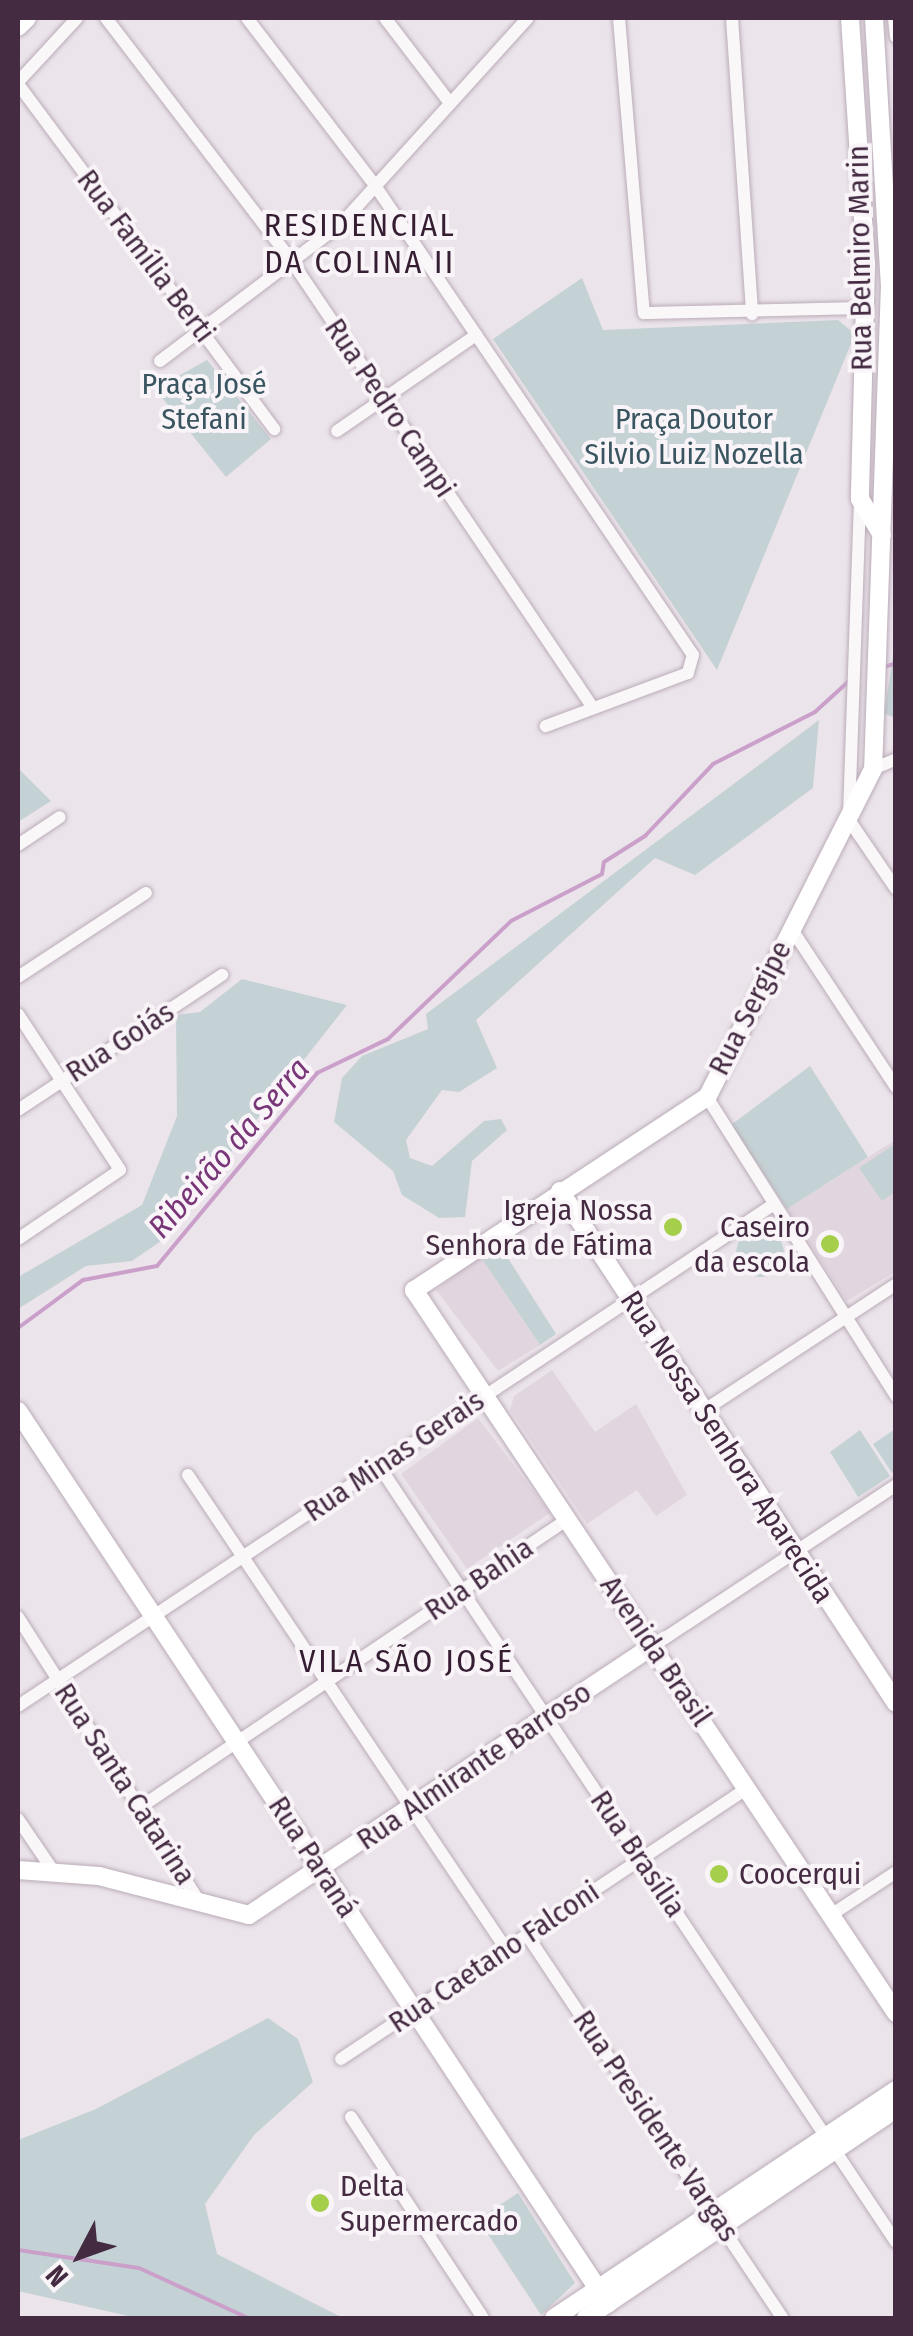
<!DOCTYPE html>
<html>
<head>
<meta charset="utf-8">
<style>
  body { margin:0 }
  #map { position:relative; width:913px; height:2336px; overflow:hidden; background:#ece4eb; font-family:"Fira Sans Condensed",sans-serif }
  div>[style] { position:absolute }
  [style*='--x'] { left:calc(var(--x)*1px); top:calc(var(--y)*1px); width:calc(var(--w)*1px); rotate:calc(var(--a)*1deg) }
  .built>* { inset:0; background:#e1d6e0 }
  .green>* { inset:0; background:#c5d2d5 }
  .round { border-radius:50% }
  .stream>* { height:4px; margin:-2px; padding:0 2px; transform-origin:2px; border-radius:2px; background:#caa0cb }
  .roads { filter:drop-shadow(0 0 2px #baacb8) drop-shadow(0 0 2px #baacb8) }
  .street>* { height:12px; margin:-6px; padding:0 6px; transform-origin:6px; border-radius:6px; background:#faf7f9 }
  .secondary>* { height:18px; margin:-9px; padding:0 9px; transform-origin:9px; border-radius:9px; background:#fff }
  .dots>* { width:28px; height:28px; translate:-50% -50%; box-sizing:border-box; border:5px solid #f9f4f8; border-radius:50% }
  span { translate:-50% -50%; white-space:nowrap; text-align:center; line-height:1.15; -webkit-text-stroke:8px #f9f4f8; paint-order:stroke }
  .street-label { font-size:30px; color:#442b42 }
  .park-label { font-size:30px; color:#395560 }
  .poi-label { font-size:30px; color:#442b42 }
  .right { translate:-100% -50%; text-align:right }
  .left { translate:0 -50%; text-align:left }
  .neighbourhood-label { font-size:32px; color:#351d32; letter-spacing:2.5px }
  .water-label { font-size:32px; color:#783577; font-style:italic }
  .frame { position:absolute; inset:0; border:20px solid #442b42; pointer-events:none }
  .north { position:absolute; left:30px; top:2206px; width:100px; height:100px; -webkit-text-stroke:8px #f9f4f8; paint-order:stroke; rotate:229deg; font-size:28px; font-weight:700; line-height:40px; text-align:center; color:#442b42 }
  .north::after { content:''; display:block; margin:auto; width:35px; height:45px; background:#442b42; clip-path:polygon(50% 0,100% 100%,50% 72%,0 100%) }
</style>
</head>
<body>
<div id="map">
  <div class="built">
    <i style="clip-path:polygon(895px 1140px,895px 1272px,847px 1301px,787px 1209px)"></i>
    <i style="clip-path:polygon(480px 1256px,540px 1345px,498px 1371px,436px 1290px)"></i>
    <i style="clip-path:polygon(552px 1370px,595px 1432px,636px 1404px,687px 1495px,656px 1516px,637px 1490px,587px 1524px,510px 1410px,514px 1396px)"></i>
    <i style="clip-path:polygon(478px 1418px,550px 1513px,467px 1569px,401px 1474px)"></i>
  </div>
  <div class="green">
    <i style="clip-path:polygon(582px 278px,603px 330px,838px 320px,855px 334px,717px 670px,493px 339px)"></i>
    <i style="clip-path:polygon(207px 360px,271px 439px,226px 477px,155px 389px)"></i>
    <i style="clip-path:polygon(895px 644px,896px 718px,895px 718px,884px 713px)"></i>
    <i style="clip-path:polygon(819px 720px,813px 788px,695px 875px,655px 858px,476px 1020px,497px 1068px,459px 1092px,442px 1090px,406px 1140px,410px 1158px,432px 1166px,484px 1121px,501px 1119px,507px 1130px,472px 1161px,465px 1217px,439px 1218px,402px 1195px,393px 1171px,334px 1122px,342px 1078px,362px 1056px,428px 1029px,426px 1014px)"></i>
    <i style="clip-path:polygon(18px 768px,51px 801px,18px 822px)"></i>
    <i style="clip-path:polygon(242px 979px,347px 1005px,161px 1241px,132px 1261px,86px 1266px,18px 1309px,18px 1277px,142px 1205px,177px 1116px,176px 1015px,200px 1012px)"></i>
    <i style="clip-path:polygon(810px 1066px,868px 1157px,787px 1209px,731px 1125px)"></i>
    <i style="clip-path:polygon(895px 1144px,895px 1192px,882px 1201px,859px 1168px)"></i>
    <i class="round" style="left:736px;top:1229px;width:48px;height:48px"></i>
    <i style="clip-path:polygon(499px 1244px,556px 1334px,540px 1345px,480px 1256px)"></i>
    <i style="clip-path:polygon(895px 1429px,895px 1471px,892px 1473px,873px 1444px)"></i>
    <i style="clip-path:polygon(860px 1430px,890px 1476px,858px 1497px,830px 1452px)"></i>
    <i style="clip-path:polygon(268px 2018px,298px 2039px,313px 2082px,254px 2135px,205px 2204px,217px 2254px,343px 2318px,137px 2318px,18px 2291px,18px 2140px,96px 2109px)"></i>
    <i style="clip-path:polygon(518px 2193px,575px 2283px,541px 2315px,478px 2219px)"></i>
  </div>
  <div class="stream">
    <i style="--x:881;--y:668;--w:16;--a:-18"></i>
    <i style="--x:18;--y:1328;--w:81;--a:-36.4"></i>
    <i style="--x:83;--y:1280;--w:75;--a:-10.7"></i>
    <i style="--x:157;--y:1266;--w:251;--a:-50.3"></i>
    <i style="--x:317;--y:1073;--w:79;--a:-25.6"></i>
    <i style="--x:388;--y:1039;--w:170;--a:-43.8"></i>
    <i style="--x:511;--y:921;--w:102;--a:-27.3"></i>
    <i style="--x:602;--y:874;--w:12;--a:-81"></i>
    <i style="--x:604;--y:862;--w:49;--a:-32.4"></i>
    <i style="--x:645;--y:836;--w:99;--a:-46.6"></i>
    <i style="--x:713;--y:764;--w:114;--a:-27"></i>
    <i style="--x:815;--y:712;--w:46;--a:-42.4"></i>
    <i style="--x:18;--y:2250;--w:122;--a:8.5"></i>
    <i style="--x:139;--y:2268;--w:120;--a:24.6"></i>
  </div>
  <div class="roads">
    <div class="street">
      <i style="--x:106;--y:18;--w:308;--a:52.6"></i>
      <i style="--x:293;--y:263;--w:537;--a:56.01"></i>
      <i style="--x:247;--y:18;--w:213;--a:52.6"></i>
      <i style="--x:376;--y:187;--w:565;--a:55.89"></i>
      <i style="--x:693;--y:655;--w:19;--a:106"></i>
      <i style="--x:688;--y:673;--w:152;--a:159.5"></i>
      <i style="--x:385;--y:18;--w:107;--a:52.6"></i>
      <i style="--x:619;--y:18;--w:296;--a:85.2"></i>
      <i style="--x:644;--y:313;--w:222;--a:-1.3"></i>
      <i style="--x:732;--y:18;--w:297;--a:86.1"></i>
      <i style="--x:894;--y:18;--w:19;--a:84"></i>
      <i style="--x:18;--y:82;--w:87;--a:-47.3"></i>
      <i style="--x:18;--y:84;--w:430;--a:53.4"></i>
      <i style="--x:160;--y:361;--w:227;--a:-37.1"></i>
      <i style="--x:341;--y:224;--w:278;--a:-47.8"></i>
      <i style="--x:337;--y:431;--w:169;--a:-34.6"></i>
      <i style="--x:860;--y:500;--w:320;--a:92"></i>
      <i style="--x:849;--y:820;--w:83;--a:55.7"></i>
      <i style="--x:873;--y:769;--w:25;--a:-23"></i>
      <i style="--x:18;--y:845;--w:50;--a:-33.7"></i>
      <i style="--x:791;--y:928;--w:191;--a:56.6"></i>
      <i style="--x:18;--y:977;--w:153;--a:-33.3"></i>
      <i style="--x:18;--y:1014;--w:186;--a:56.8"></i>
      <i style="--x:120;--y:1170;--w:123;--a:145.9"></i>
      <i style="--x:707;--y:1097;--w:354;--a:57.7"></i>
      <i style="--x:18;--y:1110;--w:245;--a:-33.5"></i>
      <i style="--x:703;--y:1411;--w:231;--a:-33.3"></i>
      <i style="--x:379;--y:1466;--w:932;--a:56.33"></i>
      <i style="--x:188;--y:1475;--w:571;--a:56.14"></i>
      <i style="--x:18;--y:1617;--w:337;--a:57.5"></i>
      <i style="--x:653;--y:1646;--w:291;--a:-33.5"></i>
      <i style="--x:18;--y:1706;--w:904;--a:-33.58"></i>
      <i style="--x:142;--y:1806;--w:514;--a:-33.97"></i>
      <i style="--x:18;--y:1819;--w:64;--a:55.8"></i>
      <i style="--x:831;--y:1915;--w:78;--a:-33.5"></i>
      <i style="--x:527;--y:1935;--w:460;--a:56.3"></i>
      <i style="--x:341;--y:2059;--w:488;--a:-33.7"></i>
      <i style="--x:351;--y:2117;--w:240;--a:56.7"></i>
    </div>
    <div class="secondary">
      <i style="--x:850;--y:18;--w:246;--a:86.3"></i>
      <i style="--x:866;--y:263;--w:236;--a:91.5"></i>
      <i style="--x:860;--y:499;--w:42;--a:58.6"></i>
      <i style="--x:874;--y:18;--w:267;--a:86.6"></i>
      <i style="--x:890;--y:285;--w:484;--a:92"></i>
      <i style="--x:873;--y:769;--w:368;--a:116.8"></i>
      <i style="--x:707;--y:1097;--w:351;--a:146.6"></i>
      <i style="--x:414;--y:1290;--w:869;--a:56.31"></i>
      <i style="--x:18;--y:27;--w:13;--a:-45"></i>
      <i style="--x:560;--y:1191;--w:612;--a:56.73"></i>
      <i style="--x:18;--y:1411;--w:1070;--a:56.55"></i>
      <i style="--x:18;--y:1870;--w:81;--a:4.2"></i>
      <i style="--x:99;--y:1876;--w:155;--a:14.6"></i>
      <i style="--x:249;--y:1915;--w:485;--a:-33.7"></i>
      <i style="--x:554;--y:2318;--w:411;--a:-33.7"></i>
      <i style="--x:586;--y:2318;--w:374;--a:-34"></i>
    </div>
  </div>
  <div class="dots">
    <i style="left:673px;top:1227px;background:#a5ce4b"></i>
    <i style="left:830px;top:1244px;background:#a5ce4b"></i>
    <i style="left:719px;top:1874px;background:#a5ce4b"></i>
    <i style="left:320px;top:2203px;background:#a5ce4b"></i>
  </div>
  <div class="street-label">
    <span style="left:146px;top:256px;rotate:53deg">Rua Família Berti</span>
    <span style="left:860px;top:258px;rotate:-91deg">Rua Belmiro Marin</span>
    <span style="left:390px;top:408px;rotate:56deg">Rua Pedro Campi</span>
    <span style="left:750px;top:1008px;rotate:-63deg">Rua Sergipe</span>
    <span style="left:120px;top:1042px;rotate:-33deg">Rua Goiás</span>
    <span style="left:727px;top:1447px;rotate:57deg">Rua Nossa Senhora Aparecida</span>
    <span style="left:394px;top:1456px;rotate:-34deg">Rua Minas Gerais</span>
    <span style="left:479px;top:1579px;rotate:-34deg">Rua Bahia</span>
    <span style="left:656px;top:1651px;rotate:56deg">Avenida Brasil</span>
    <span style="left:474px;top:1766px;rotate:-34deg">Rua Almirante Barroso</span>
    <span style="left:125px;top:1784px;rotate:57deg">Rua Santa Catarina</span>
    <span style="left:638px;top:1854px;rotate:56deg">Rua Brasília</span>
    <span style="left:313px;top:1857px;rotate:57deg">Rua Paraná</span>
    <span style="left:494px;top:1957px;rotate:-34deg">Rua Caetano Falconi</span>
    <span style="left:656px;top:2126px;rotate:56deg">Rua Presidente Vargas</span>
  </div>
  <div class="park-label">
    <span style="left:204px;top:401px">Praça José<br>Stefani</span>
    <span style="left:694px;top:436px">Praça Doutor<br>Silvio Luiz Nozella</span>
  </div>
  <div class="poi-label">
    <span class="right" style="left:653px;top:1227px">Igreja Nossa<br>Senhora de Fátima</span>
    <span class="right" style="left:810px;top:1244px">Caseiro<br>da escola</span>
    <span class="left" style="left:739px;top:1874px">Coocerqui</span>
    <span class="left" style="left:340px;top:2203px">Delta<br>Supermercado</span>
  </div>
  <div class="neighbourhood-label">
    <span style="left:360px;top:244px">RESIDENCIAL<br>DA COLINA II</span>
    <span style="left:407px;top:1661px">VILA SÃO JOSÉ</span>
  </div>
  <div class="water-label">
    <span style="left:229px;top:1148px;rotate:-49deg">Ribeirão da Serra</span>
  </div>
  <div class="frame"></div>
  <div class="north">N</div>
</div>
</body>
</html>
